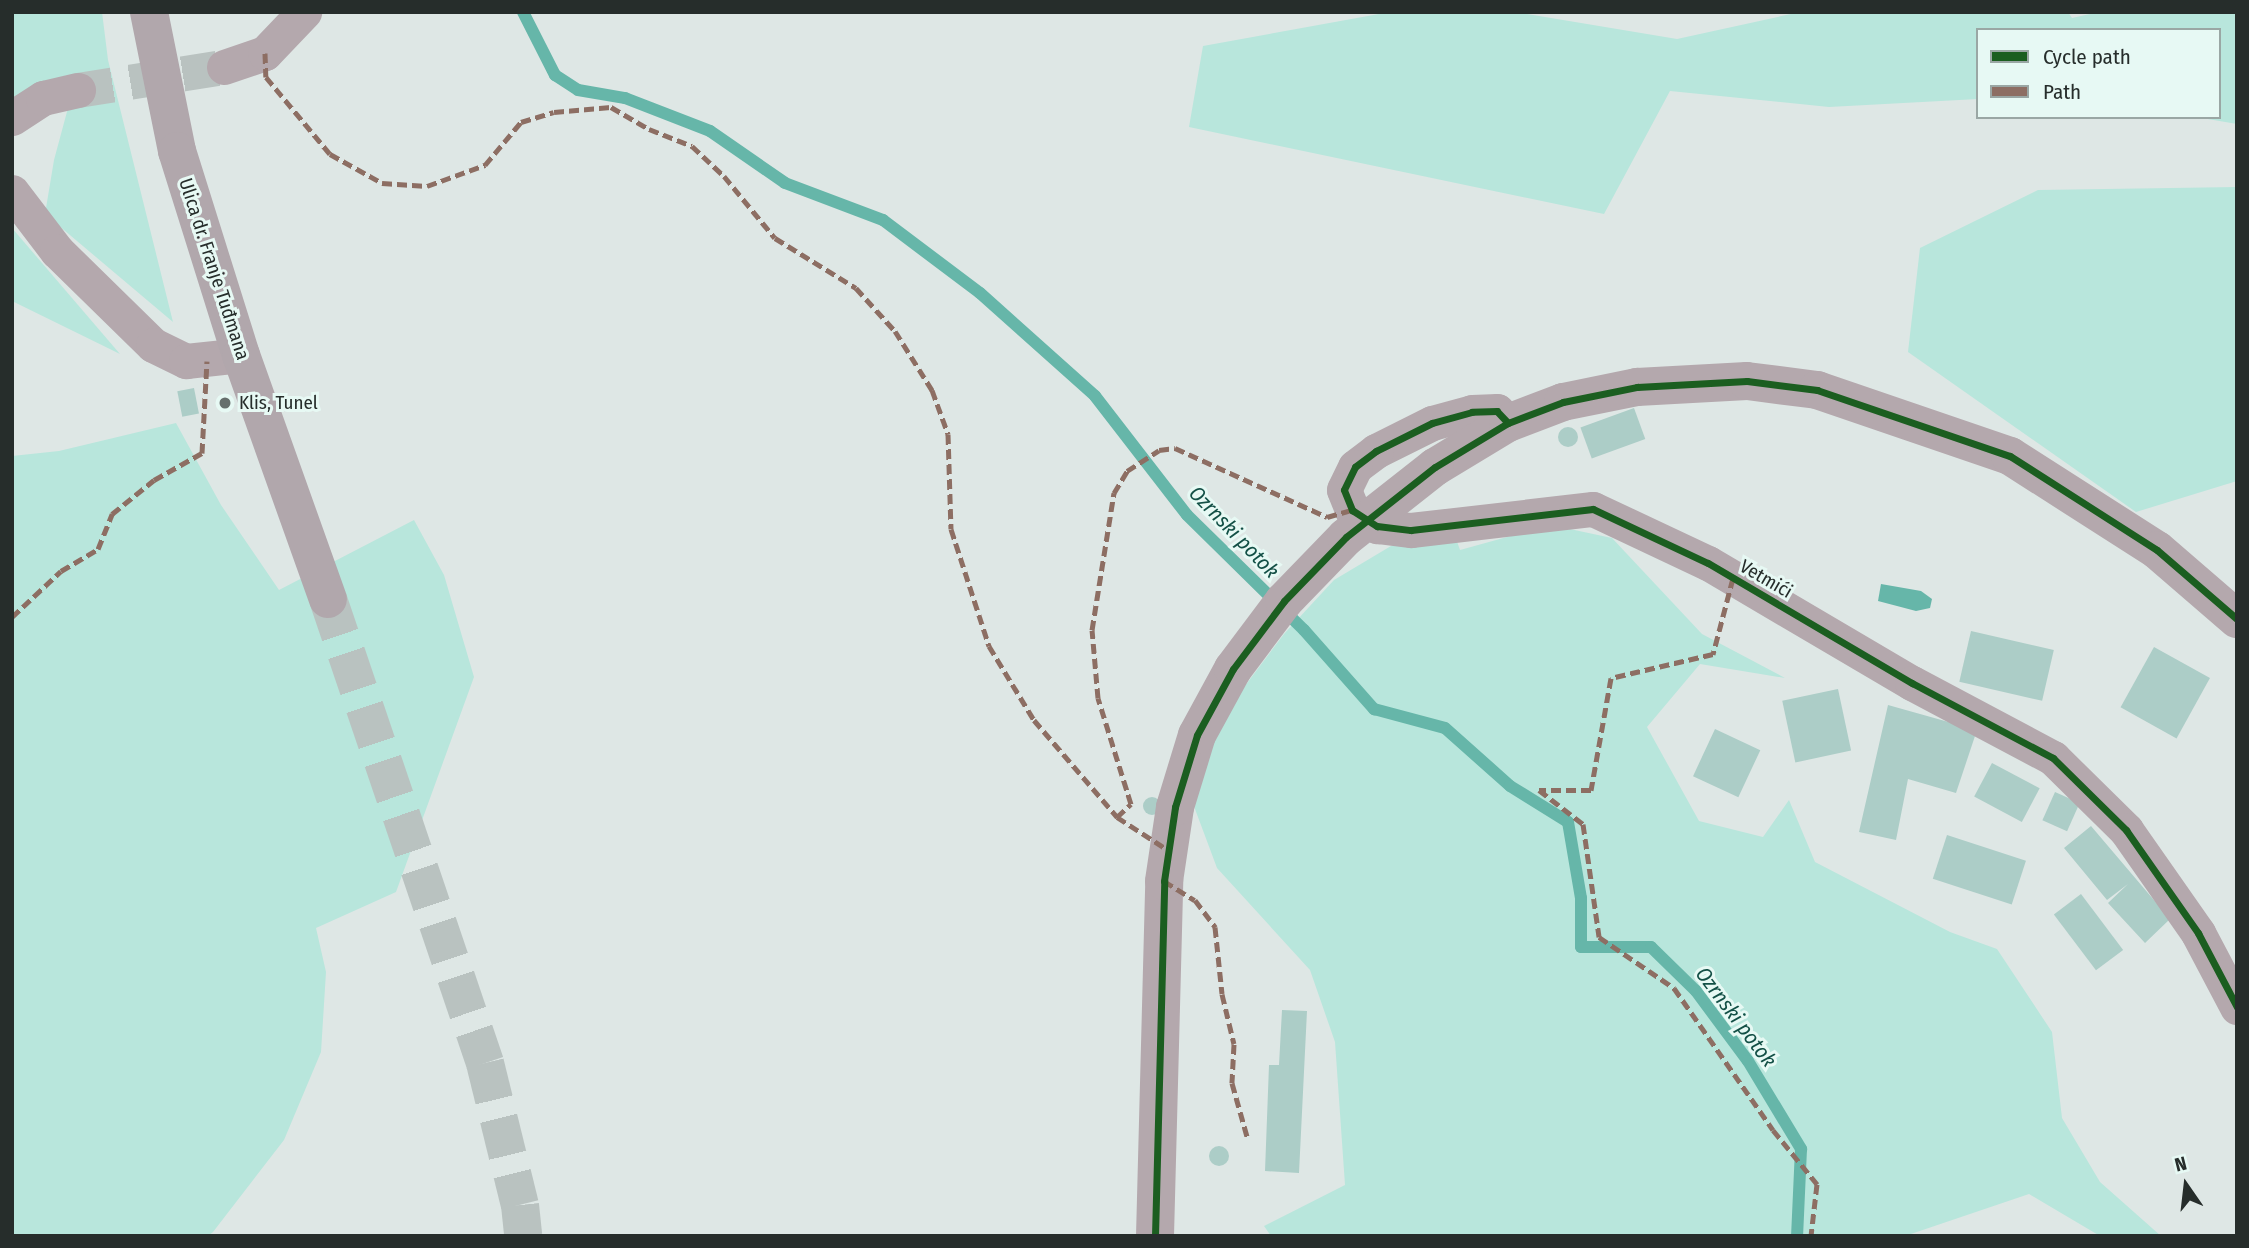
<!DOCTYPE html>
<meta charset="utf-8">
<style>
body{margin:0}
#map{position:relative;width:2249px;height:1248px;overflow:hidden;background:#dee7e5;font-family:"Fira Sans Condensed",sans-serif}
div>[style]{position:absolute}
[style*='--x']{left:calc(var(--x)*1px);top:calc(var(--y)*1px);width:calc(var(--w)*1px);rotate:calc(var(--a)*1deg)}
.green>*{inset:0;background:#b8e6dc}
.water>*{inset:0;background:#66b6a9}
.stream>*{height:12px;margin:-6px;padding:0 6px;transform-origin:6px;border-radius:6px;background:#66b6a9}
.building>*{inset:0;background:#accdc7;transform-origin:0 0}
.round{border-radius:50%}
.minor-tunnel>*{height:35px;margin-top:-17.5px;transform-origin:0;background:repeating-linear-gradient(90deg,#b9c2c0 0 35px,transparent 0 53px)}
.secondary-tunnel>*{height:38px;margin-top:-19px;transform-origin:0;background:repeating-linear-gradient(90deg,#b9c2c0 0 38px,transparent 0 57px)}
.minor>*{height:35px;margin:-17.5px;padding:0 17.5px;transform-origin:17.5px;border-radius:17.5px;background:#b4a8ad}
.tertiary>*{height:38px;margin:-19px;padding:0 19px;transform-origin:19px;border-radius:19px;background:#b4a8ad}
.secondary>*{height:38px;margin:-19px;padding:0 19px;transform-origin:19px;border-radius:19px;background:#b1a7ac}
.tertiary-bridge>*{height:38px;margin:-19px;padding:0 19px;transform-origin:19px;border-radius:19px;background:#b4a8ad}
.quiet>*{height:5px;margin-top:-2.5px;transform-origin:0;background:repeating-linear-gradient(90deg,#8d6e63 0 10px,transparent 0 15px)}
.cycleway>*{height:7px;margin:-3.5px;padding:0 3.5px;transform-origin:3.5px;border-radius:3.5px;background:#1b5e20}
.dots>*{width:19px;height:19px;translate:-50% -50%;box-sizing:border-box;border:4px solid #e7f9f4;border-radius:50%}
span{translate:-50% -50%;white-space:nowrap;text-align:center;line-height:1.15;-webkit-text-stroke:6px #e7f9f4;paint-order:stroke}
.street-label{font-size:19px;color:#262d2b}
.poi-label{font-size:19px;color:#262d2b}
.left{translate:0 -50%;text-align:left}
.water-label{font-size:21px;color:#135046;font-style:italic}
.frame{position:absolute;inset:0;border:14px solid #262d2b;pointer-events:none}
.legend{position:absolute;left:1976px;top:28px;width:245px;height:91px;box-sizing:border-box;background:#e7f9f4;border:2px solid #9aa7a4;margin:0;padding:9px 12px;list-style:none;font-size:21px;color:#262d2b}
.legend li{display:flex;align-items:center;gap:14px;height:35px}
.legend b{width:35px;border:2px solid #9aa7a4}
.north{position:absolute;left:2151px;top:1150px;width:70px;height:70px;-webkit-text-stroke:5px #e7f9f4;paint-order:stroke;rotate:346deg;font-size:19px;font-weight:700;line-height:28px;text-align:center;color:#262d2b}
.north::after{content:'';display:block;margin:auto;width:24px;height:32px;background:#262d2b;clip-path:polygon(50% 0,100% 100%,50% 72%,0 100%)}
</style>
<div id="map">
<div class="green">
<div style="clip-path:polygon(12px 12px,102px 12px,108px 60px,173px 322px,45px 214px,54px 160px,75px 82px,12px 105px)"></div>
<div style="clip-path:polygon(1390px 12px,1515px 12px,1677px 39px,1800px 12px,2068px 12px,2072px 18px,2099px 12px,2237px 12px,2237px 124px,2196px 117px,2219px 117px,2219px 30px,1978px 30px,1978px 99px,1829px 107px,1670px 91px,1604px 214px,1189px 127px,1203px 46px)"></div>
<div style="clip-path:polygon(2237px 187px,2237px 481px,2136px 512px,1908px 352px,1920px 248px,2038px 190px)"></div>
<div style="clip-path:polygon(12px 228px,120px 354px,12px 301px)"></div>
<div style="clip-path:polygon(176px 423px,221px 505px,279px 590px,414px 520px,444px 575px,474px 677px,396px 892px,316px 928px,326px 972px,321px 1052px,284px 1140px,213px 1232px,208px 1236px,12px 1236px,12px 456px,59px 451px)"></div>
<div style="clip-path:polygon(1551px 525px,1612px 538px,1702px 634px,1785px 678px,1700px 664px,1647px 727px,1699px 821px,1763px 837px,1789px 800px,1815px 862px,1950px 932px,1997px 949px,2052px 1032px,2062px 1118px,2100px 1182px,2161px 1236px,2100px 1236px,2029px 1194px,1905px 1236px,1271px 1236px,1264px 1226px,1345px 1185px,1335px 1042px,1310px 970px,1217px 868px,1192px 801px,1207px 751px,1238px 695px,1284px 634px,1334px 580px,1391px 546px,1454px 533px,1460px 550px)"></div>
</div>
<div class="water">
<div style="clip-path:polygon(1881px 584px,1921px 591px,1932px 599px,1930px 608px,1916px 611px,1878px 601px)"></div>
</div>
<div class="stream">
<div style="--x:523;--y:12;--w:71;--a:63.1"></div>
<div style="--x:555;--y:75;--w:27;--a:33"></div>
<div style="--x:578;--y:90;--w:48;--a:9.7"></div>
<div style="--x:625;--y:98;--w:91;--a:21.2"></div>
<div style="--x:710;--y:131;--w:91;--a:34.7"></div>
<div style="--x:785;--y:183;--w:105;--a:20.7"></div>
<div style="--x:883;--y:220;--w:121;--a:37"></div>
<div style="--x:980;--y:293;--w:154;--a:41.8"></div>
<div style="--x:1095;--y:396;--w:150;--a:52.3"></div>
<div style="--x:1187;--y:515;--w:164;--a:44.5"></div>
<div style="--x:1304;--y:630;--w:106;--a:48.5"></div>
<div style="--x:1374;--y:709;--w:73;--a:15"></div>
<div style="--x:1445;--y:728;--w:87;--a:41.7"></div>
<div style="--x:1510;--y:786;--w:68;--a:31.8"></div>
<div style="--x:1568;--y:822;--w:77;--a:80.3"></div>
<div style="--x:1581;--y:898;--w:49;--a:90"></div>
<div style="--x:1581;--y:947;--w:70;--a:0"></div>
<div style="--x:1651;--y:947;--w:63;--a:44.4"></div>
<div style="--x:1696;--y:991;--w:87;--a:53.4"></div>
<div style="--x:1748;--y:1061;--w:103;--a:58.9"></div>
<div style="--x:1801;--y:1149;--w:87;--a:92.6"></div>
</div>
<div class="building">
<div style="left:194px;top:388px;width:26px;height:17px;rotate:79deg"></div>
<div style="left:1634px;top:408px;width:33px;height:57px;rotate:70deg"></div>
<div class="round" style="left:1558px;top:427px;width:20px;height:20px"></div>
<div style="left:1971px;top:631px;width:85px;height:52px;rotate:13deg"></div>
<div style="left:2154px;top:647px;width:64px;height:69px;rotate:29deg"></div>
<div style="left:1838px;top:689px;width:63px;height:57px;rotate:78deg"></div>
<div style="clip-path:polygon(1888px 705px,1977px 730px,1956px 793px,1908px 779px,1896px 840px,1859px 832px)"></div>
<div style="left:1715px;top:729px;width:50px;height:52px;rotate:25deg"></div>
<div style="left:1992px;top:763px;width:54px;height:38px;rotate:28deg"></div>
<div style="left:2055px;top:792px;width:27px;height:31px;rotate:24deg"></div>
<div class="round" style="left:1143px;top:797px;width:18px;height:18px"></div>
<div style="clip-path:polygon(2091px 826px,2170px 919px,2145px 943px,2108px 903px,2128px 884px,2107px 900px,2064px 848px)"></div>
<div style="left:1947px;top:835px;width:83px;height:46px;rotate:18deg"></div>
<div style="left:2081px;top:894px;width:70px;height:34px;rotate:53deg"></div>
<div style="clip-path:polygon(1282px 1010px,1307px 1011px,1299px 1173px,1265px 1171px,1269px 1065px,1279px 1065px)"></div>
<div class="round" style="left:1209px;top:1146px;width:20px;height:20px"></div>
</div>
<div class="minor-tunnel">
<div style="--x:78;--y:90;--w:148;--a:-9"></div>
</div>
<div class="secondary-tunnel">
<div style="--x:328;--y:599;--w:490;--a:71.3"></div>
<div style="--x:485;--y:1063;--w:146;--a:76.2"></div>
<div style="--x:520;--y:1205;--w:31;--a:84"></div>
</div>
<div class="minor">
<div style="--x:224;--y:67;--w:43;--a:-18.9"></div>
<div style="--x:265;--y:53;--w:57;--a:-46.4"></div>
<div style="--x:12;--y:118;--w:37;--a:-33"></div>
<div style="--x:43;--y:98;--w:36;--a:-13"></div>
<div style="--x:12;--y:192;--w:74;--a:52.7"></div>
<div style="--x:57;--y:251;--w:134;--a:44.4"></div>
<div style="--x:153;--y:345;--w:37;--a:26"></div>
<div style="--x:186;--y:361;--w:55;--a:-6.2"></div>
<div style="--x:1508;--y:423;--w:16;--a:-133"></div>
<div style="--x:1497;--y:411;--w:25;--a:178"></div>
<div style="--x:1472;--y:412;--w:41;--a:164.6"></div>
<div style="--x:1432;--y:423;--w:63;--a:153.4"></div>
<div style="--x:1376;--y:451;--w:26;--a:143"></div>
<div style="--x:1355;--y:467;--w:25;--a:116"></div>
<div style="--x:1344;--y:490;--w:22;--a:68"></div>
<div style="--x:1352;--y:510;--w:30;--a:33"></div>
<div style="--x:1377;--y:526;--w:34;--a:7"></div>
<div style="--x:1411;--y:530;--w:183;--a:-6.6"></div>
<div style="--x:1593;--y:509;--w:127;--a:25.2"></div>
<div style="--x:1708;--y:563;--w:237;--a:30.5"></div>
<div style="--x:1912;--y:683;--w:160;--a:28"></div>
<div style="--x:2053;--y:758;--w:103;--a:44.6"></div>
<div style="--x:2126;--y:830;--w:126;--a:55"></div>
<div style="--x:2198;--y:933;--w:84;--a:62.2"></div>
</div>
<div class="tertiary">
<div style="--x:1435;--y:467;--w:85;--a:-31.1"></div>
<div style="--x:1508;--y:423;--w:59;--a:-20.9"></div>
<div style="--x:1563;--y:402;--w:76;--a:-11.5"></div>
<div style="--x:1637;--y:387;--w:110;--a:-3.1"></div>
<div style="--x:1747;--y:381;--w:71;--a:7.3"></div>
<div style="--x:1817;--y:390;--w:204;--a:18.9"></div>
<div style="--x:2010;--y:456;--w:174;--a:32.6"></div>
<div style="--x:2157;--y:550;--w:106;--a:40.8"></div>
<div style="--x:1155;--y:1236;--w:355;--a:-88.5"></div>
<div style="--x:1164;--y:881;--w:75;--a:-81.5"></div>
</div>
<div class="secondary">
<div style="--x:149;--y:12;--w:142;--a:78.6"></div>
<div style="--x:177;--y:151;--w:214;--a:72.6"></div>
<div style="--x:241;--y:355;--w:259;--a:70.4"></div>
</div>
<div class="tertiary-bridge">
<div style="--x:1175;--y:807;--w:75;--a:-73"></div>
<div style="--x:1197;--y:735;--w:75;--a:-61.4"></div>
<div style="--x:1233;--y:669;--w:85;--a:-53.1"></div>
<div style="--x:1284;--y:601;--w:89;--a:-45.9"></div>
<div style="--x:1346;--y:537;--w:113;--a:-38.2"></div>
</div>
<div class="quiet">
<div style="--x:265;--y:53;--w:24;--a:88"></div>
<div style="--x:266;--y:77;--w:100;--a:50.3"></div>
<div style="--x:330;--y:154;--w:60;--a:29.1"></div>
<div style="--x:382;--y:183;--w:45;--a:3.8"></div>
<div style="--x:427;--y:186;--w:62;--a:-19.9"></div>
<div style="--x:485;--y:165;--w:56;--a:-50.1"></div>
<div style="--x:521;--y:122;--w:34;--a:-17"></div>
<div style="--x:554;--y:112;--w:57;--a:-5"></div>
<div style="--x:611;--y:107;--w:44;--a:30.1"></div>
<div style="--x:649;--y:129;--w:46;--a:21.6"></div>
<div style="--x:692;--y:146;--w:44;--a:43.2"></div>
<div style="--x:724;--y:176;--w:80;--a:50.6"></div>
<div style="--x:775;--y:238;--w:95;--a:31.7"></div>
<div style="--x:856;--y:288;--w:58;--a:47.8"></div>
<div style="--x:895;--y:331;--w:70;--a:57.9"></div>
<div style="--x:932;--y:390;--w:47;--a:70"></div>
<div style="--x:948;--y:434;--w:95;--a:88.2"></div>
<div style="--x:951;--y:529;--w:123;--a:72"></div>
<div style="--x:989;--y:646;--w:87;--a:58.7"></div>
<div style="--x:1034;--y:720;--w:128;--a:49.4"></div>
<div style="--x:1117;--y:817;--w:61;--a:32.9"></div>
<div style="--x:1733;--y:578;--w:79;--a:104.7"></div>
<div style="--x:1713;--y:654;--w:105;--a:166.8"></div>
<div style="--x:1611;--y:678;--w:114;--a:100.1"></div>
<div style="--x:1591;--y:790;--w:52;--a:180"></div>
<div style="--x:1539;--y:790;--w:56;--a:37.7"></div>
<div style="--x:1583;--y:824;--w:114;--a:81.9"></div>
<div style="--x:1599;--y:937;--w:91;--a:34.2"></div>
<div style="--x:1674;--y:988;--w:173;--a:55.1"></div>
<div style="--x:1773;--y:1130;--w:70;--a:50.8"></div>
<div style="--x:1817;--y:1184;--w:52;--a:96.6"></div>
<div style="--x:12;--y:617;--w:67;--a:-43.2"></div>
<div style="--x:61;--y:571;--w:43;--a:-30.7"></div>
<div style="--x:98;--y:549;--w:38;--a:-68"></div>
<div style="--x:112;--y:514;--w:54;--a:-39"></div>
<div style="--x:154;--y:480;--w:55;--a:-29.4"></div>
<div style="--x:202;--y:453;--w:92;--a:-86.9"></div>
<div style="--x:1117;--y:817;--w:19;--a:-43"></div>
<div style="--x:1131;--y:804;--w:111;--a:-107.3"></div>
<div style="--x:1098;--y:698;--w:68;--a:-95"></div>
<div style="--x:1092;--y:630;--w:139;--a:-80.9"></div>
<div style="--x:1114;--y:493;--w:26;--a:-59"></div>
<div style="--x:1127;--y:471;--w:38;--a:-33"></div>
<div style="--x:1159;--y:450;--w:16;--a:-7"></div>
<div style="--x:1175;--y:448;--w:167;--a:24.4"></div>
<div style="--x:1327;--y:517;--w:26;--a:-16"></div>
<div style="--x:1164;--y:881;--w:36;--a:32"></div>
<div style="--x:1195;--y:900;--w:34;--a:53"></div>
<div style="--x:1215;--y:927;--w:67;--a:84"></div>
<div style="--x:1222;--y:994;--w:51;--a:76.5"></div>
<div style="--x:1234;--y:1044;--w:39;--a:93"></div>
<div style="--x:1232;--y:1083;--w:59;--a:74.3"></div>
</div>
<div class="cycleway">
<div style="--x:1508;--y:423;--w:16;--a:-133"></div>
<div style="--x:1497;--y:411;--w:25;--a:178"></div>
<div style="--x:1472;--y:412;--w:41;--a:164.6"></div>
<div style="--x:1432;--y:423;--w:63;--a:153.4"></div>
<div style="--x:1376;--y:451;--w:26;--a:143"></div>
<div style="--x:1355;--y:467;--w:25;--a:116"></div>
<div style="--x:1344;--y:490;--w:22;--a:68"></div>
<div style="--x:1352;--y:510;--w:30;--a:33"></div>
<div style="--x:1377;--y:526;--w:34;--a:7"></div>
<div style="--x:1411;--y:530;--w:183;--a:-6.6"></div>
<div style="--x:1593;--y:509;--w:127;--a:25.2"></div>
<div style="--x:1708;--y:563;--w:237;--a:30.5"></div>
<div style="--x:1912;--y:683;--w:160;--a:28"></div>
<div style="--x:2053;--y:758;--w:103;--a:44.6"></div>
<div style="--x:2126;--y:830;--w:126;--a:55"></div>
<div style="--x:2198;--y:933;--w:84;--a:62.2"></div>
<div style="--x:1155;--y:1236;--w:355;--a:-88.5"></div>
<div style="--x:1164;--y:881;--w:75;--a:-81.5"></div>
<div style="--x:1175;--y:807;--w:75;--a:-73"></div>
<div style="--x:1197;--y:735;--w:75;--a:-61.4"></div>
<div style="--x:1233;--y:669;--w:85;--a:-53.1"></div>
<div style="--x:1284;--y:601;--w:89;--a:-45.9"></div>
<div style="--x:1346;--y:537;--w:113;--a:-38.2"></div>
<div style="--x:1435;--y:467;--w:85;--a:-31.1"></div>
<div style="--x:1508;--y:423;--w:59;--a:-20.9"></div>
<div style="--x:1563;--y:402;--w:76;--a:-11.5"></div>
<div style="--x:1637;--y:387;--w:110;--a:-3.1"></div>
<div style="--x:1747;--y:381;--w:71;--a:7.3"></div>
<div style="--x:1817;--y:390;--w:204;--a:18.9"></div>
<div style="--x:2010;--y:456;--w:174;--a:32.6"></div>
<div style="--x:2157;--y:550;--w:106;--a:40.8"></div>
</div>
<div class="dots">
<div style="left:225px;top:403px;background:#666e6c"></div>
</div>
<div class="street-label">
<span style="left:214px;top:269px;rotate:72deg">Ulica dr. Franje Tuđmana</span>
<span style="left:1766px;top:579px;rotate:30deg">Vetmići</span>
</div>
<div class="poi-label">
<span class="left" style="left:239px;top:403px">Klis, Tunel</span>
</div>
<div class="water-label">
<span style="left:1234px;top:532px;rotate:46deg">Ozrnski potok</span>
<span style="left:1736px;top:1017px;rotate:53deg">Ozrnski potok</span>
</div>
<div class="frame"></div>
<ul class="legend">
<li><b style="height:9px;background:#1b5e20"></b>Cycle path</li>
<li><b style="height:9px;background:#8d6e63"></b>Path</li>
</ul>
<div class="north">N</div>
</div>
